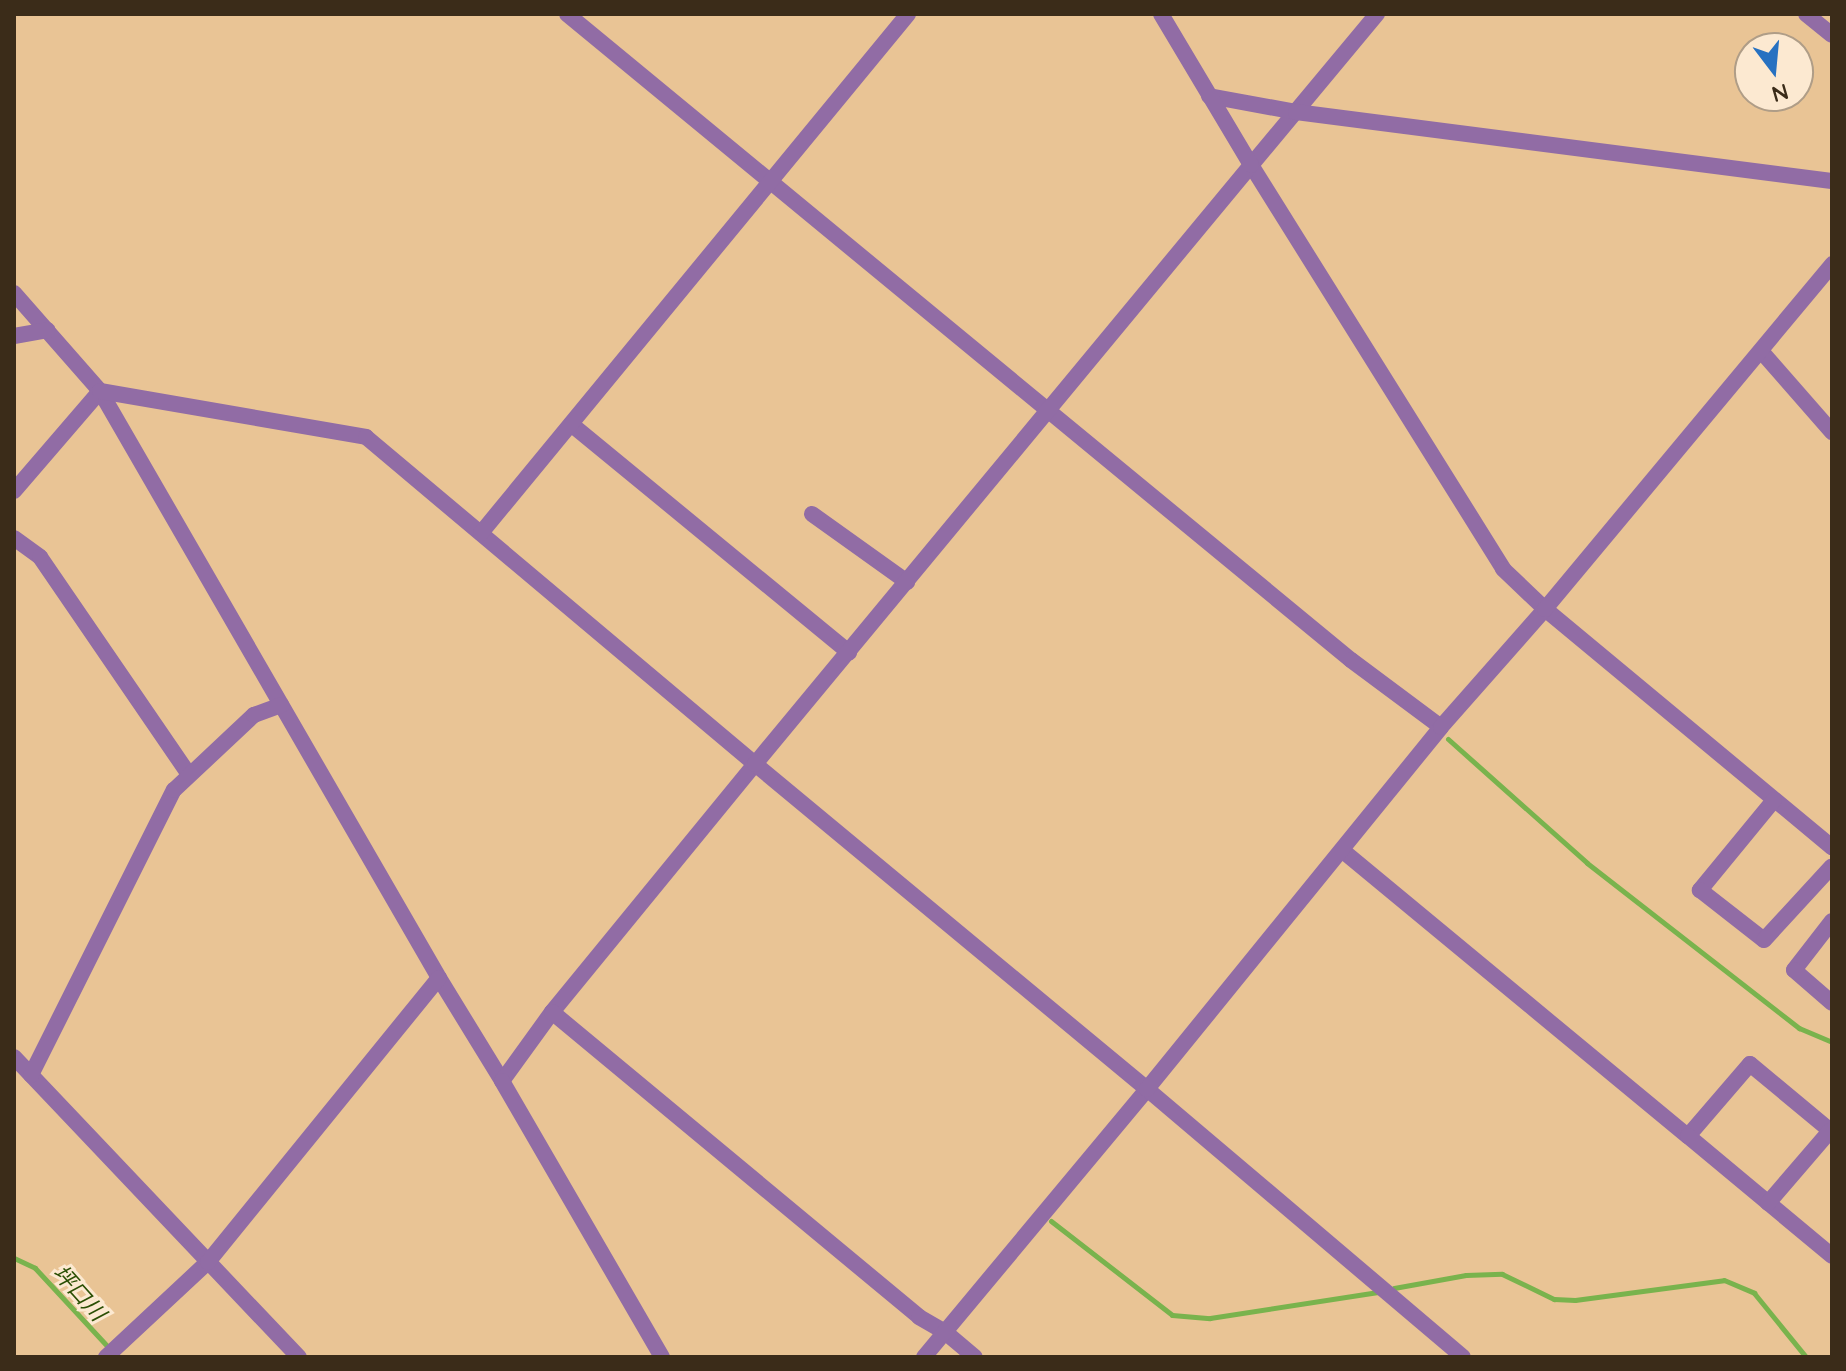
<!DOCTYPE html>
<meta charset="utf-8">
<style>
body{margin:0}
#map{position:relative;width:1846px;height:1371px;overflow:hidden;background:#e9c495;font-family:Quicksand,"Noto Sans JP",sans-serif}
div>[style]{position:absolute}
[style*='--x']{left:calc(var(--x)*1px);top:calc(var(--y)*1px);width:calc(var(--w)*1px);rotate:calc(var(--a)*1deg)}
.stream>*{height:5px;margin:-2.5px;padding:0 2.5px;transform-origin:2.5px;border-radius:2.5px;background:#79b34d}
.minor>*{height:16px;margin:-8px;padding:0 8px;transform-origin:8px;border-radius:8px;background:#916ca5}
span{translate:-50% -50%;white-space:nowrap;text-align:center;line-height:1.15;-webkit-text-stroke:6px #fce9d1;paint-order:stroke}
.water-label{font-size:22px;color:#2b4f04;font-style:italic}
.frame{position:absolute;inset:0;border:16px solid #3b2c19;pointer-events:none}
.north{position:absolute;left:1734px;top:32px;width:80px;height:80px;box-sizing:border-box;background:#fce9d1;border:2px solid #af9d87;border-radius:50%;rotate:164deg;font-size:22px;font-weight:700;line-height:32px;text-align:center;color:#3b2c19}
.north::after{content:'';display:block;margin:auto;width:28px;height:36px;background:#2771c1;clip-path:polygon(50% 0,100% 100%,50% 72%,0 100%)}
</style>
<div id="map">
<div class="stream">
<div style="--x:1448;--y:739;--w:186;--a:41.7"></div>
<div style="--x:1587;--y:863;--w:269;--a:37.9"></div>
<div style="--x:1799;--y:1028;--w:36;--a:23"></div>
<div style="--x:1051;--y:1221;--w:153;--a:37.8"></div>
<div style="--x:1172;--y:1315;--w:38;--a:5"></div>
<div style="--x:1210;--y:1318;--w:170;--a:-8.8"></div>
<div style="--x:14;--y:1258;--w:23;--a:25"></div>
<div style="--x:35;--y:1268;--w:112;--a:47.2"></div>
<div style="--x:1394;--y:1288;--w:73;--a:-10.2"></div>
<div style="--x:1466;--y:1275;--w:36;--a:-2"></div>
<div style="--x:1502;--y:1274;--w:58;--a:25.7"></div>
<div style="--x:1554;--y:1299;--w:21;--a:3"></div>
<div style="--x:1575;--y:1300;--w:150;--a:-7.6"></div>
<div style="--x:1724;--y:1280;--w:33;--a:23"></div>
<div style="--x:1754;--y:1293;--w:82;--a:50.9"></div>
</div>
<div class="minor">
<div style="--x:567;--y:14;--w:1016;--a:39.49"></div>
<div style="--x:1351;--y:660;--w:112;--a:36.7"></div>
<div style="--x:1377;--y:14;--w:197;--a:129.8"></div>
<div style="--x:1251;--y:165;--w:476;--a:58"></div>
<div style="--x:1503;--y:569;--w:58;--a:43.6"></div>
<div style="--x:1545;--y:609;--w:373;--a:39.7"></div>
<div style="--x:1806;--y:14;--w:33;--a:39"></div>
<div style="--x:1209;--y:96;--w:88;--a:10.4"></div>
<div style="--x:1296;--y:112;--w:540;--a:7.34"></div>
<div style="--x:14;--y:293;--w:130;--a:48.7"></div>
<div style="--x:100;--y:391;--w:678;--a:59.99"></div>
<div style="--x:439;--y:978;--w:121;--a:58.5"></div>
<div style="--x:14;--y:336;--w:34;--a:-10"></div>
<div style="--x:1761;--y:351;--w:108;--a:48.8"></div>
<div style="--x:571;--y:424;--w:360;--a:39.4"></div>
<div style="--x:14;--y:491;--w:132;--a:-49.3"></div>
<div style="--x:100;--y:391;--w:270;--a:9.8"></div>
<div style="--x:366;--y:437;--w:508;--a:40.05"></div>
<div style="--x:755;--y:764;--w:320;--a:129.3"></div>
<div style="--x:552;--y:1012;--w:85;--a:125.9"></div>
<div style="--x:502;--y:1081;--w:319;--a:59.9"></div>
<div style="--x:812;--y:514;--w:117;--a:35.6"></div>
<div style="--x:481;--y:533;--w:672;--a:-50.55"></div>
<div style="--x:14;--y:538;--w:32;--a:36"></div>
<div style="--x:40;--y:557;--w:264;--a:55.6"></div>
<div style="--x:1774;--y:800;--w:117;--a:129.4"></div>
<div style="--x:1700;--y:890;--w:81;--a:38"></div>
<div style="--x:1764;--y:940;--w:100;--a:-47.4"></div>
<div style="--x:1343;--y:851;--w:447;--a:39.6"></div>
<div style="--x:1688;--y:1136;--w:95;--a:-49.3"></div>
<div style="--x:1750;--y:1064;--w:107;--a:39.7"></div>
<div style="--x:1832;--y:921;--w:62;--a:127.8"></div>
<div style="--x:1794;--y:970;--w:50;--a:41"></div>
<div style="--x:552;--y:1012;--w:477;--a:39.7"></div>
<div style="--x:919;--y:1317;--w:30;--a:30"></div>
<div style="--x:945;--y:1332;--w:39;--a:40"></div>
<div style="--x:14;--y:1057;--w:414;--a:46.5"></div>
<div style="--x:31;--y:1075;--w:319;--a:-63.4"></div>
<div style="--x:174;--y:790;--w:110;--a:-43.2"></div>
<div style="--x:254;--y:715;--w:29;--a:-20"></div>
<div style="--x:1688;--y:1136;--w:187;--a:39.8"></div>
<div style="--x:1768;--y:1203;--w:95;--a:-49.3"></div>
<div style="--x:106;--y:1357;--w:139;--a:-43"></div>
<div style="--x:208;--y:1262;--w:366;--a:-50.9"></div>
<div style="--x:924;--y:1357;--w:349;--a:-50.2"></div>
<div style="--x:1147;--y:1089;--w:509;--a:-140.34"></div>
<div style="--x:755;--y:764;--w:778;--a:-50.37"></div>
<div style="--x:1251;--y:165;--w:176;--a:-120.8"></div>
<div style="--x:1463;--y:1357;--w:414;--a:-139.7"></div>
<div style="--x:1147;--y:1089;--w:466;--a:-50.9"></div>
<div style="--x:1441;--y:727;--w:157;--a:-48.6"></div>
<div style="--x:1545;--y:609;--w:449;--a:-50.2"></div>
</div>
<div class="water-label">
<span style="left:79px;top:1293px;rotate:48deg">坪口川</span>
</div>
<div class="frame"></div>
<div class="north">N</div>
</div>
